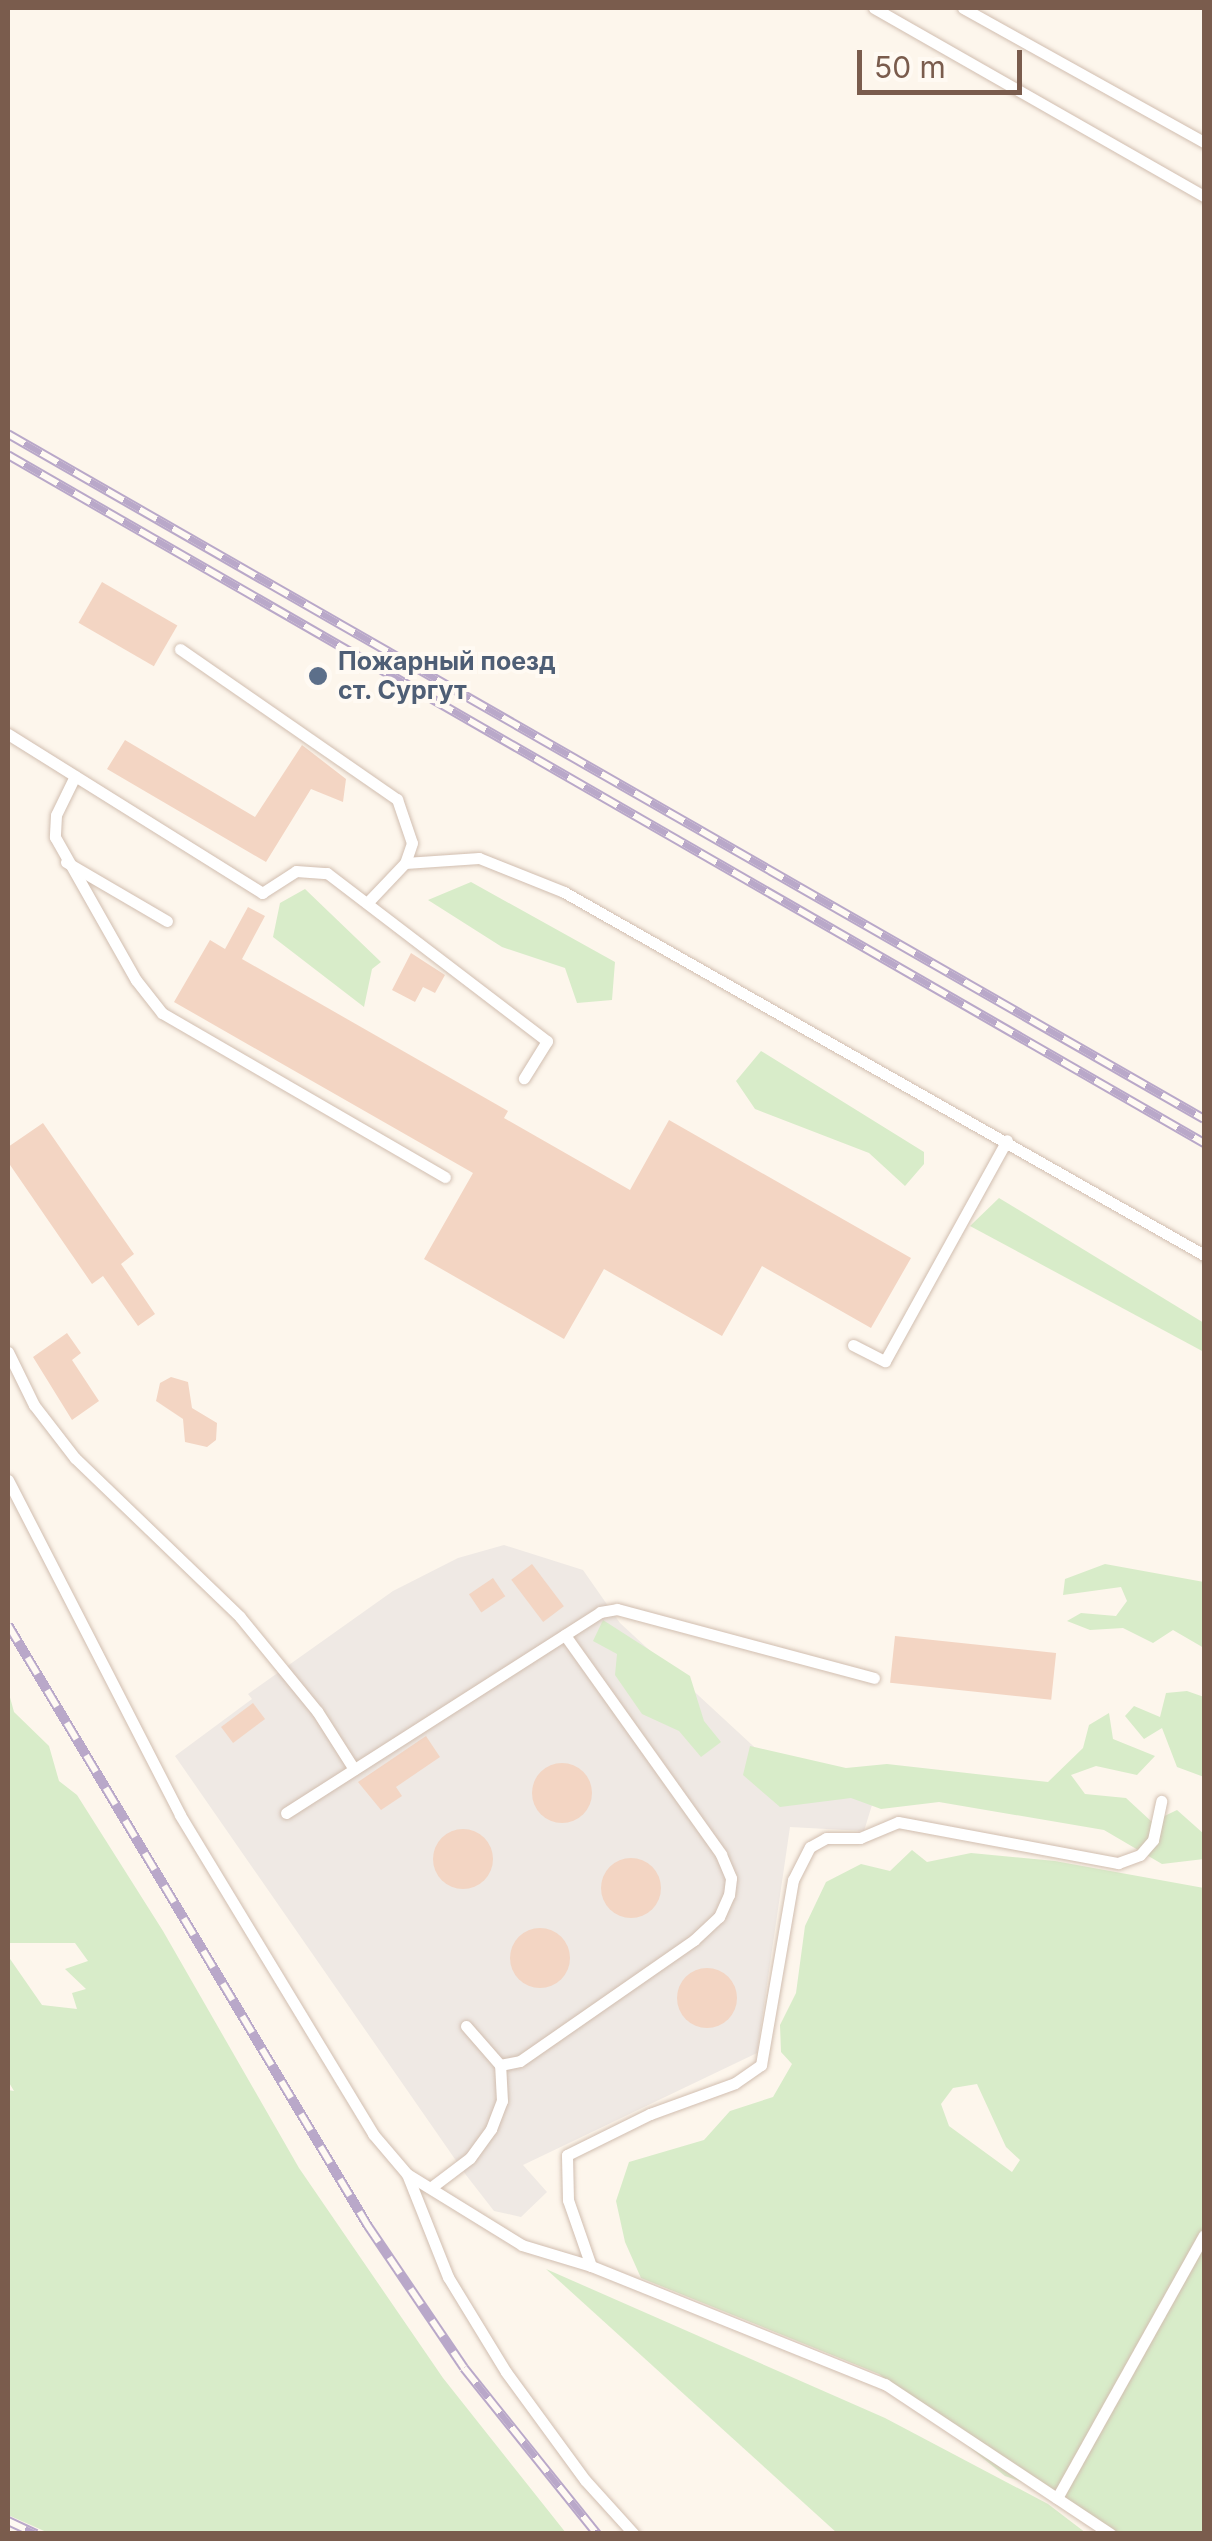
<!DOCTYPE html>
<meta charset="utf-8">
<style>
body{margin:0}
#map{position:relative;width:1212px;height:2541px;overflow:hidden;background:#fdf6ec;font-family:Inter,sans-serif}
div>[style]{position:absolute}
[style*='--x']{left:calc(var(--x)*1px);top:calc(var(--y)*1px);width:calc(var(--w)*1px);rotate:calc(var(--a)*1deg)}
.industrial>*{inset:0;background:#efe9e4}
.green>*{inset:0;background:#d8ecc9}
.building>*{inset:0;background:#f3d5c3;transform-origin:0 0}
.round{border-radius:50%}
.roads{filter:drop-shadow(0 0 2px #d1beb0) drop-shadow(0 0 2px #d1beb0)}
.lane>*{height:11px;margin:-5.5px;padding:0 5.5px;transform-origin:5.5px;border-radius:5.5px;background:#fff}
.rail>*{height:10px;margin-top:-5px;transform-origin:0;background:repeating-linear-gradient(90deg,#fffaf3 0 19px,#b9a8c9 0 38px);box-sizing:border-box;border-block:2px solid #b9a8c9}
.dots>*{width:28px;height:28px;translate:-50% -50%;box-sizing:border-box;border:5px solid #fffaf3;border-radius:50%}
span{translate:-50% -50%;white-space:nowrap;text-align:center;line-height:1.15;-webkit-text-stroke:8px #fffaf3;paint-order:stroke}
.service-label{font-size:25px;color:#4e5e75;font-weight:700}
.left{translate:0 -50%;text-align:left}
.frame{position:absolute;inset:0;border:10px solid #7a5c4d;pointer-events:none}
.scale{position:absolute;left:857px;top:50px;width:165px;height:45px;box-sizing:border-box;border:5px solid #7a5c4d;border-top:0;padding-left:12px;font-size:30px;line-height:35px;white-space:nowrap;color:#7a5c4d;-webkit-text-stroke:8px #fffaf3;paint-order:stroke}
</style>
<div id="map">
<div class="industrial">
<div style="clip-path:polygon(504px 1545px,583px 1570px,620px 1623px,765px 1757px,880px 1779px,864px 1831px,790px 1827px,757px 2053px,523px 2165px,547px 2192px,521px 2217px,494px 2211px,466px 2175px,175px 1756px,252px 1699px,248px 1694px,393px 1591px,458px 1558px)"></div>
</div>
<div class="green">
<div style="clip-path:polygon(471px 882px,615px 962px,612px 1000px,577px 1003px,565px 968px,502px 947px,428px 900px)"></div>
<div style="clip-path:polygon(305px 889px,381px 962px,372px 969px,364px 1007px,273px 937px,280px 903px)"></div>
<div style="clip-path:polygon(761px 1051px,924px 1152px,924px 1164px,905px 1186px,869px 1153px,755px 1109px,736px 1081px)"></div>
<div style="clip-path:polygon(999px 1198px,1204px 1323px,1204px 1352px,970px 1226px)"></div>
<div style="clip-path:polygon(1105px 1564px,1204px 1582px,1204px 1648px,1173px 1630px,1153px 1643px,1123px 1628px,1090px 1630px,1067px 1621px,1081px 1613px,1116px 1616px,1127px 1601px,1121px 1587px,1063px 1595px,1065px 1579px)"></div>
<div style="clip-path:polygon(603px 1620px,690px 1676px,704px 1721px,721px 1742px,701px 1757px,679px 1731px,642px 1714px,615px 1675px,617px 1654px,593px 1641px)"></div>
<div style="clip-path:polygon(8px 1690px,14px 1712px,49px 1746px,59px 1781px,77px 1795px,163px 1931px,299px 2168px,443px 2378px,566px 2533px,51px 2534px,8px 2515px,8px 2090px,14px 2091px,8px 2081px,8px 1956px,42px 2005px,77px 2009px,72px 1993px,86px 1989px,65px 1969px,88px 1961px,75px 1943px,8px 1943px)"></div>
<div style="clip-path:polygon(1187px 1691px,1204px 1697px,1204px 1777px,1177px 1767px,1162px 1728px,1144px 1739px,1125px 1716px,1134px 1706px,1160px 1717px,1166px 1693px)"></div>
<div style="clip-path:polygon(1109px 1713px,1113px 1739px,1155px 1756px,1137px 1775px,1096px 1766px,1071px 1775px,1085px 1794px,1126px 1798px,1152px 1822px,1177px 1810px,1204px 1834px,1204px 1859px,1162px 1864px,1104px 1830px,939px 1802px,881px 1809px,851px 1798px,780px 1807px,743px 1775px,750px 1746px,846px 1768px,887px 1764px,1048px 1782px,1083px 1748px,1089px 1725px)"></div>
<div style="clip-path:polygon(evenodd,912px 1850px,927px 1862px,971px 1853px,1055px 1861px,1204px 1888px,1204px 2533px,1100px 2533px,1064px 2496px,1005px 2476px,879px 2374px,641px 2278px,625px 2242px,616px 2201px,629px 2162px,704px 2140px,730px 2111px,773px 2097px,792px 2064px,781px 2052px,780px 2025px,796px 1993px,805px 1926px,826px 1882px,861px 1864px,890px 1871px,912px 1850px,977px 2084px,1006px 2147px,1020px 2160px,1012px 2172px,949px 2126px,941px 2104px,953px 2088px,977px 2084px)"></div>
<div style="clip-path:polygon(546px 2269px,885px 2418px,1048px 2504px,1086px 2533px,837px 2533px)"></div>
</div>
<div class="building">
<div style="left:102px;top:582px;width:87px;height:47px;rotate:30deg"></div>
<div style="clip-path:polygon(125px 740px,255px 817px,302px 745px,346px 779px,343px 802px,311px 789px,266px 862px,107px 769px)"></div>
<div style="clip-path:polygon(248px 907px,265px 916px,242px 959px,508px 1111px,504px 1118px,630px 1190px,669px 1120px,911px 1258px,871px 1328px,762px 1266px,722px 1336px,604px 1269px,564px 1339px,424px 1259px,473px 1173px,174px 1002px,210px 940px,225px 949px)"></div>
<div style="clip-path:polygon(411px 953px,445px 975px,435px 993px,423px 987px,415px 1002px,392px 990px)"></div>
<div style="clip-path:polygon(43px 1123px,134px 1254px,121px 1264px,155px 1314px,138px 1326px,103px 1276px,92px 1284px,8px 1162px,8px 1147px)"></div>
<div style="clip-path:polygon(67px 1333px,81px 1353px,72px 1360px,99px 1401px,72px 1420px,33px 1357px)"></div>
<div style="clip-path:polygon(171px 1377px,188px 1382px,192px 1408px,217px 1423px,216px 1440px,207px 1447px,185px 1442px,183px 1419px,156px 1401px,160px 1383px)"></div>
<div style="left:532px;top:1564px;width:53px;height:26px;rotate:53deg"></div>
<div style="left:493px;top:1578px;width:22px;height:29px;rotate:56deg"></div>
<div style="left:895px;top:1636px;width:162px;height:47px;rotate:6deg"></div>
<div style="left:253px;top:1703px;width:20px;height:40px;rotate:53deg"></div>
<div style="clip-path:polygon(426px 1736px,440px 1757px,396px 1787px,402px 1796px,381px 1810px,358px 1782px)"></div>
<div class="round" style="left:532px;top:1763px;width:60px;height:60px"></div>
<div class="round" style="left:433px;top:1829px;width:60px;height:60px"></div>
<div class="round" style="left:601px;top:1858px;width:60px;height:60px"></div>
<div class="round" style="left:510px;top:1928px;width:60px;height:60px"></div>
<div class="round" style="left:677px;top:1968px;width:60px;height:60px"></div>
</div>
<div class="roads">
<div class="lane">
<div style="--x:874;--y:8;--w:380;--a:29.7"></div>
<div style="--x:963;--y:8;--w:276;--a:29.1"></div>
<div style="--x:180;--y:649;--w:264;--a:34.7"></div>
<div style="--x:397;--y:799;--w:46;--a:71.2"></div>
<div style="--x:412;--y:843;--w:21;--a:109"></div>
<div style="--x:405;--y:863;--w:55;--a:133.5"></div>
<div style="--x:8;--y:734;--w:300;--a:32"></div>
<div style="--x:262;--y:893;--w:40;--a:-32.9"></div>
<div style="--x:296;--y:871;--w:31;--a:4"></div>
<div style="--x:327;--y:873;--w:277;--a:37.4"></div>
<div style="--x:547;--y:1041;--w:44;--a:121.9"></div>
<div style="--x:75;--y:776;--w:43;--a:116"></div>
<div style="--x:56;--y:815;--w:22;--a:93"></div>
<div style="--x:55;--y:837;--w:164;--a:60.5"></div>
<div style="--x:136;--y:980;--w:42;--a:51.8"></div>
<div style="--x:162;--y:1013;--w:327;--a:30.1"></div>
<div style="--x:66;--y:862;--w:117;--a:30.3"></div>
<div style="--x:405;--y:863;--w:74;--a:-3.9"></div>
<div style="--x:479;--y:858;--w:92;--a:21.8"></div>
<div style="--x:564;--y:892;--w:736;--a:29.56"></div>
<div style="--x:853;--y:1345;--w:36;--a:27"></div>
<div style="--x:885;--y:1361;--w:252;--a:-61.1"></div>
<div style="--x:8;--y:1352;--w:59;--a:63.9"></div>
<div style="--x:34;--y:1405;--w:67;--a:52.3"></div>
<div style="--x:75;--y:1458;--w:229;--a:43.9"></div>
<div style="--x:240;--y:1617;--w:122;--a:50.7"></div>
<div style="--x:317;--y:1711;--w:69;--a:57.5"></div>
<div style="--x:8;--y:1480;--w:377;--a:62.8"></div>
<div style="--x:180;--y:1815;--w:373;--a:58.8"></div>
<div style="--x:373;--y:2134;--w:52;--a:49.6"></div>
<div style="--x:407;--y:2174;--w:111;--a:68.3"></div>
<div style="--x:448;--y:2277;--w:111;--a:58.6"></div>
<div style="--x:506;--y:2372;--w:134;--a:53.8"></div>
<div style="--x:585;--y:2480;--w:73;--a:47.8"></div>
<div style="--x:286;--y:1813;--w:373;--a:-32.6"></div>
<div style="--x:600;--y:1612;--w:17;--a:-10"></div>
<div style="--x:617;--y:1609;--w:266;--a:15"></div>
<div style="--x:466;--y:2026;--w:52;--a:48.9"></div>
<div style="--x:500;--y:2065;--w:20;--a:-11"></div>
<div style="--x:520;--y:2061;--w:212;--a:-34.8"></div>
<div style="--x:694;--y:1940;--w:34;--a:-43"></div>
<div style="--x:719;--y:1917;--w:24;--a:-66"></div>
<div style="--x:729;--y:1895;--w:17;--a:-83"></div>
<div style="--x:731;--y:1878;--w:26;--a:-113"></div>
<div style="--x:721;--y:1854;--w:269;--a:-125.5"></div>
<div style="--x:407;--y:2174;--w:135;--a:31.7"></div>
<div style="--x:522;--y:2245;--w:72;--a:16.9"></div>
<div style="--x:591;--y:2266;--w:317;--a:21.9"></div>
<div style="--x:885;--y:2384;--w:271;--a:33.6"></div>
<div style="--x:433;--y:2186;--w:46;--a:-37.1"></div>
<div style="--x:470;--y:2158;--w:36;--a:-54"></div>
<div style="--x:491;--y:2129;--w:30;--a:-69"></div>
<div style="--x:502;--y:2101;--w:36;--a:-93"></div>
<div style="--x:591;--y:2266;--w:70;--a:-109.2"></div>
<div style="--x:568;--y:2200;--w:45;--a:-91.3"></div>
<div style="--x:567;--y:2155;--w:93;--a:-26.3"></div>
<div style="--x:650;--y:2114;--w:90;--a:-20"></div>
<div style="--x:735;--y:2083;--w:32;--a:-35"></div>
<div style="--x:761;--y:2065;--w:188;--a:-80.2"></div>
<div style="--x:793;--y:1880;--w:37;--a:-63"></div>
<div style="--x:810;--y:1847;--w:18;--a:-29"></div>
<div style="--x:826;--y:1838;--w:34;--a:0"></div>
<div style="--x:860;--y:1838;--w:41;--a:-22.8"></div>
<div style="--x:898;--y:1822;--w:224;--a:10.6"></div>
<div style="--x:1118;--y:1863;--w:23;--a:-20"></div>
<div style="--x:1140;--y:1855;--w:20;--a:-49"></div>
<div style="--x:1153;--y:1840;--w:40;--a:-78"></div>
<div style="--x:1057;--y:2498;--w:301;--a:-60.8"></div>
</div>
</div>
<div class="rail">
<div style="--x:8;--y:434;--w:1378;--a:29.8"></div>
<div style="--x:8;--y:455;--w:1380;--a:29.91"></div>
<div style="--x:8;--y:1625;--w:701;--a:59.08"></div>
<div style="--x:368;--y:2226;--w:171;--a:55.9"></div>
<div style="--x:464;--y:2368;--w:213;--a:51.3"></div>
<div style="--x:8;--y:2521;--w:31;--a:25"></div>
</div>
<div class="dots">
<div style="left:318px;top:676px;background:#5c6f8a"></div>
</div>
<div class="service-label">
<span class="left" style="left:338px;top:676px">Пожарный поезд<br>ст. Сургут</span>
</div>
<div class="frame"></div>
<div class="scale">50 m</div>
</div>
